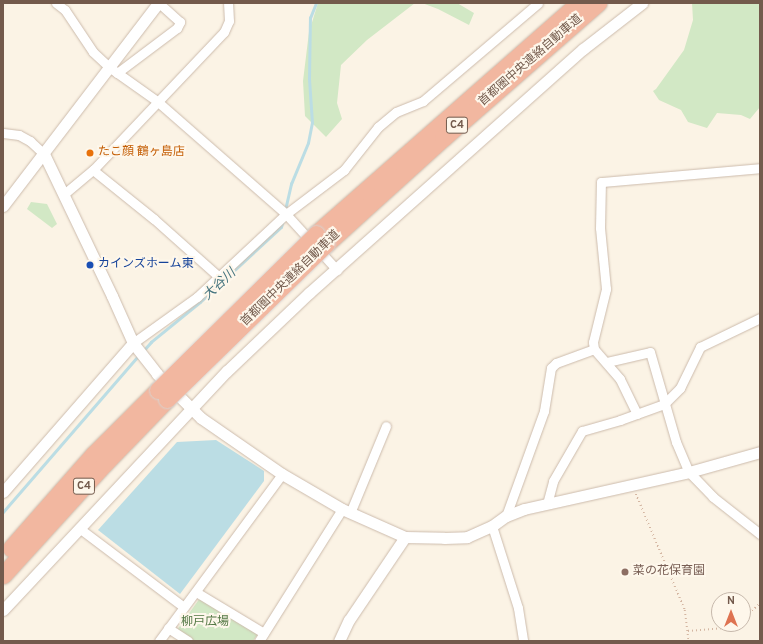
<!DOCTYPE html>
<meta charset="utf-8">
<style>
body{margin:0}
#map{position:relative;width:763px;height:644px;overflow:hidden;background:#fbf3e5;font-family:Overpass,"Noto Sans JP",sans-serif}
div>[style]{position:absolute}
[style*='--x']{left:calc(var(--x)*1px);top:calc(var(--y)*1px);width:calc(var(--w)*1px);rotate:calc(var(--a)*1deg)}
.green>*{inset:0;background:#d2e8c5}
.water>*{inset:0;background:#bbdde4}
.stream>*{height:2.5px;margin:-1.25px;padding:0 1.25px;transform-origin:1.25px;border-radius:1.25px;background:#bbdde4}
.path>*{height:1.5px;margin-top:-0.75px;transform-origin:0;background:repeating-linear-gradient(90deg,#d4b6a2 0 1px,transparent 0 4px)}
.roads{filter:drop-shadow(0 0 1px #ccbbac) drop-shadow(0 0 1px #ccbbac)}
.minor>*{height:9px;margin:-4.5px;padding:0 4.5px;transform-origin:4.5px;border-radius:4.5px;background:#fff}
.tertiary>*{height:11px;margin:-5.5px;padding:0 5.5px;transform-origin:5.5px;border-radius:5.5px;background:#fff}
.motorway>*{height:17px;margin:-8.5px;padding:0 8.5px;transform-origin:8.5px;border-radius:8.5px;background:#f2b7a0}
.bridges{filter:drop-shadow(0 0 1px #d8d1cd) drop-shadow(0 0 1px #d8d1cd)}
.motorway-bridge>*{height:17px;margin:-8.5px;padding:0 8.5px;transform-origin:8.5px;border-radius:8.5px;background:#f2b7a0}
.dots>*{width:11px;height:11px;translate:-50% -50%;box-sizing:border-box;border:2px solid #fef7eb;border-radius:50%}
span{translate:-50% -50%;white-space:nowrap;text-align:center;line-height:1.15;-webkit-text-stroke:4px #fef7eb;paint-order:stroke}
.shield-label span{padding:1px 3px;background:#fef7eb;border:1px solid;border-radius:3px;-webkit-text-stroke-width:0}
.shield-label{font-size:11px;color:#735a4c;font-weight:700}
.street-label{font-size:12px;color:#735a4c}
.food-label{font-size:12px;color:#c56008}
.left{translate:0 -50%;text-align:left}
.transit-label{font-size:12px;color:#164399}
.education-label{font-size:12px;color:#785e54}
.park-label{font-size:12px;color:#537844}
.water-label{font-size:13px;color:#43737e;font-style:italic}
.frame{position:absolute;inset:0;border:4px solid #735a4c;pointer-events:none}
.north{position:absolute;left:711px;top:592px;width:40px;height:40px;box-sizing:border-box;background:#fef7eb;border:1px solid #c6b8ab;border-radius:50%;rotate:0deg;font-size:11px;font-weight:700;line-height:16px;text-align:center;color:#735a4c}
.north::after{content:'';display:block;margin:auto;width:14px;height:18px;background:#de7351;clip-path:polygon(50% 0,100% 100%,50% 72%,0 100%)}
</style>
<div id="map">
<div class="green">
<div style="clip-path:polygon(318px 3px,415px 3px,367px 40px,341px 65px,337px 103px,342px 119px,326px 137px,305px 116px,303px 81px,309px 32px)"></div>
<div style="clip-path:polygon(422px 3px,457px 3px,474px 13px,469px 25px,438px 9px)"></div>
<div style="clip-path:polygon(692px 3px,760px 3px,760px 107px,750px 119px,741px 115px,717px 113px,707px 128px,688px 122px,681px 110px,659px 100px,653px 91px,656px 89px,684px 50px,693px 20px)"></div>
<div style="clip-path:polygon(31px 202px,47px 204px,57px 224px,52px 228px,27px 209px)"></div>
<div style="clip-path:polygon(200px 598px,258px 634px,253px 641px,194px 641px,177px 630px)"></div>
</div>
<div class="water">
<div style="clip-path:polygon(216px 440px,264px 471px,264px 481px,180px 594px,98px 530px,177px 442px)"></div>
</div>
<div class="stream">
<div style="--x:285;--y:210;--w:27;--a:-77"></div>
<div style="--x:291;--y:184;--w:44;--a:-67.5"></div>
<div style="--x:308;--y:143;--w:20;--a:-79"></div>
<div style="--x:312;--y:123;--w:44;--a:-93.9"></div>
<div style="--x:309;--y:79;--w:61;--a:-89.1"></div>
<div style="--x:310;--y:18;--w:16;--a:-68"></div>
<div style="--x:143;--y:351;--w:12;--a:-48"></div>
<div style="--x:151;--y:342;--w:63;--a:-39.2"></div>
<div style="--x:200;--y:302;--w:110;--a:-42.8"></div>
<div style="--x:281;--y:227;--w:6;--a:-72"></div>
<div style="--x:3;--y:512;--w:208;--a:-49.1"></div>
</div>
<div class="path">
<div style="--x:636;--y:494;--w:126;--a:67.1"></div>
<div style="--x:685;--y:610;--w:31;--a:83"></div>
<div style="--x:743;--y:619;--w:23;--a:-43"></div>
<div style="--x:688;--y:631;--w:49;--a:-4.7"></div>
<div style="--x:737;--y:627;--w:4;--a:-56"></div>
</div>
<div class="roads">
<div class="minor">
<div style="--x:56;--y:3;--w:11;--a:38"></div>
<div style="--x:65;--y:10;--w:50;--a:56.3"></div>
<div style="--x:93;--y:52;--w:22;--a:43"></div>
<div style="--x:109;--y:67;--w:59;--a:35.3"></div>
<div style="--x:157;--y:101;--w:171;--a:41.2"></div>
<div style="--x:286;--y:214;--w:76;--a:47.7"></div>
<div style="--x:117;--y:73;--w:75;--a:-36.9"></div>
<div style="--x:177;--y:28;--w:7;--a:-63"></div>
<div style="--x:180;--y:22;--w:28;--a:-138"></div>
<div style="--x:3;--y:133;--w:16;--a:7"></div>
<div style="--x:19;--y:135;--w:13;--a:29"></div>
<div style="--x:30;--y:141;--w:19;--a:43"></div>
<div style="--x:93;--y:170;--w:78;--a:38.8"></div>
<div style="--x:154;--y:219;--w:87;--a:41.7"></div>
<div style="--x:64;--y:194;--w:38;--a:-40"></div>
<div style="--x:93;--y:170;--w:190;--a:-46.5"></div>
<div style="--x:224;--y:32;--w:12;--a:-66"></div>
<div style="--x:229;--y:21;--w:18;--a:-93"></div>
<div style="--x:133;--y:343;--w:79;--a:-35.7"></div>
<div style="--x:197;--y:297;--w:122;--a:-43"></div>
<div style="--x:286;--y:214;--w:73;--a:-37.2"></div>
<div style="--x:344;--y:170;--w:55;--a:-51.7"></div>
<div style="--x:378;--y:127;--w:23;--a:-40"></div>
<div style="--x:396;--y:112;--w:29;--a:-22"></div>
<div style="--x:423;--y:101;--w:151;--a:-40.4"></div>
<div style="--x:607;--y:362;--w:44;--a:-13.1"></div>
<div style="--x:650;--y:352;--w:94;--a:73.9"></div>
<div style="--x:676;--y:442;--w:33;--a:67"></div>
<div style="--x:689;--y:472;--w:35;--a:46"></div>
<div style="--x:713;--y:497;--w:60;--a:38.2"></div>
<div style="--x:637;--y:414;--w:39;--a:-116"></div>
<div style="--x:620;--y:379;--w:40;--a:-131"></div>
<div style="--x:594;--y:349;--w:7;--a:-98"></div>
<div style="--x:593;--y:342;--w:55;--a:-76.2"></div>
<div style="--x:606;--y:289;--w:61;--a:-95.6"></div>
<div style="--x:600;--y:228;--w:46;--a:-88.8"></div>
<div style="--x:601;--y:182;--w:160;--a:-5"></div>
<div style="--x:547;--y:504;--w:24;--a:-75"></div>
<div style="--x:553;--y:481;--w:58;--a:-59.9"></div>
<div style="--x:582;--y:431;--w:40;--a:-16"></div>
<div style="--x:620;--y:420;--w:47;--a:-20"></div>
<div style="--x:664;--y:404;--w:23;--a:-45"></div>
<div style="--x:680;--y:388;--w:46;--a:-64"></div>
<div style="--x:700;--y:347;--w:67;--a:-25.8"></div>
<div style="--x:350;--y:513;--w:94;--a:-67.5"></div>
<div style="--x:506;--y:516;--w:112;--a:-70.1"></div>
<div style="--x:544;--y:411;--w:44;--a:-80.8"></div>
<div style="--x:551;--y:368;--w:7;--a:-45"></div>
<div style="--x:556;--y:363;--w:40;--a:-20.2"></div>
<div style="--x:492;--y:526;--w:86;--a:72.4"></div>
<div style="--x:518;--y:608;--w:33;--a:81"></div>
<div style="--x:79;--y:528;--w:131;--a:37"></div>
<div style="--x:196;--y:592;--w:79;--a:31.1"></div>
<div style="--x:168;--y:628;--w:24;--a:33"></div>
<div style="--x:159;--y:641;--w:207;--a:-53.6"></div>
<div style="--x:259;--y:641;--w:156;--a:-57.8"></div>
</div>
<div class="tertiary">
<div style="--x:44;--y:154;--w:157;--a:64.4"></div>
<div style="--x:112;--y:296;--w:51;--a:65.9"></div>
<div style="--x:133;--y:343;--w:39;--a:52"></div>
<div style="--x:157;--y:374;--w:62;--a:45"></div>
<div style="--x:201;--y:418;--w:98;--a:34.7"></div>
<div style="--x:282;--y:474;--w:69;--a:30.3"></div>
<div style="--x:342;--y:509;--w:69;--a:24"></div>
<div style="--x:405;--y:537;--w:39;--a:1"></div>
<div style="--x:444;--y:538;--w:23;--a:-2"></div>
<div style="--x:467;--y:537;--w:27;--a:-24"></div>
<div style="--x:492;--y:526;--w:17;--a:-36"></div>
<div style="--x:506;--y:516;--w:19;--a:-21"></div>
<div style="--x:524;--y:509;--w:169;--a:-12.6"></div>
<div style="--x:689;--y:472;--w:74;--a:-15.7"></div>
<div style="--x:3;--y:206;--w:255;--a:-52.6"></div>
<div style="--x:3;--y:492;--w:198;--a:-48.9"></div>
<div style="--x:3;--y:610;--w:328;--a:-46.9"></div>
<div style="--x:227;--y:371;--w:113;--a:-43.6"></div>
<div style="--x:309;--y:293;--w:367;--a:-41.7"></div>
<div style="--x:583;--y:49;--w:75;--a:-37.9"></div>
<div style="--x:339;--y:641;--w:23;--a:-65"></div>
<div style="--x:349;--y:620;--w:100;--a:-56"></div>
</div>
<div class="motorway">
<div style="--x:316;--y:234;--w:350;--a:-41.3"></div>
<div style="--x:326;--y:244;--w:158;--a:-42.2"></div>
<div style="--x:443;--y:138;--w:206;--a:-41.1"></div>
<div style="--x:11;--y:548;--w:125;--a:-48.6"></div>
<div style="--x:94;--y:454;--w:91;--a:-45"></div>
<div style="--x:3;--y:575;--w:150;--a:-47.7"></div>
<div style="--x:104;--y:464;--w:91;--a:-45.9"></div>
</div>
</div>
<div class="bridges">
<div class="motorway-bridge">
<div style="--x:158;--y:390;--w:222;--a:-44.6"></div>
<div style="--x:167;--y:399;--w:222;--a:-44.3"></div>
</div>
</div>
<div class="dots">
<div style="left:90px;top:153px;background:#e8710a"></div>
<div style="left:90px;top:265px;background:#1a4fb4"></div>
<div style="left:625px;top:572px;background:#8d6e63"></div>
</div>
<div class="shield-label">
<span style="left:457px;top:125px">C4</span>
<span style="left:84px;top:486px">C4</span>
</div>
<div class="street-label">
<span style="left:531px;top:61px;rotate:-41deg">首都圏中央連絡自動車道</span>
<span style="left:291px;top:279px;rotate:-44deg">首都圏中央連絡自動車道</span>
</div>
<div class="food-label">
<span class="left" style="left:98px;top:153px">たこ顔 鶴ヶ島店</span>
</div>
<div class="transit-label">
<span class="left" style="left:98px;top:265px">カインズホーム東</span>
</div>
<div class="education-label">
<span class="left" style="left:633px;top:572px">菜の花保育園</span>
</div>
<div class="park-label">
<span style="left:205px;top:623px">柳戸広場</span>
</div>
<div class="water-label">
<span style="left:220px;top:285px;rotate:-43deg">大谷川</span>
</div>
<div class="frame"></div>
<div class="north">N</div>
</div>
